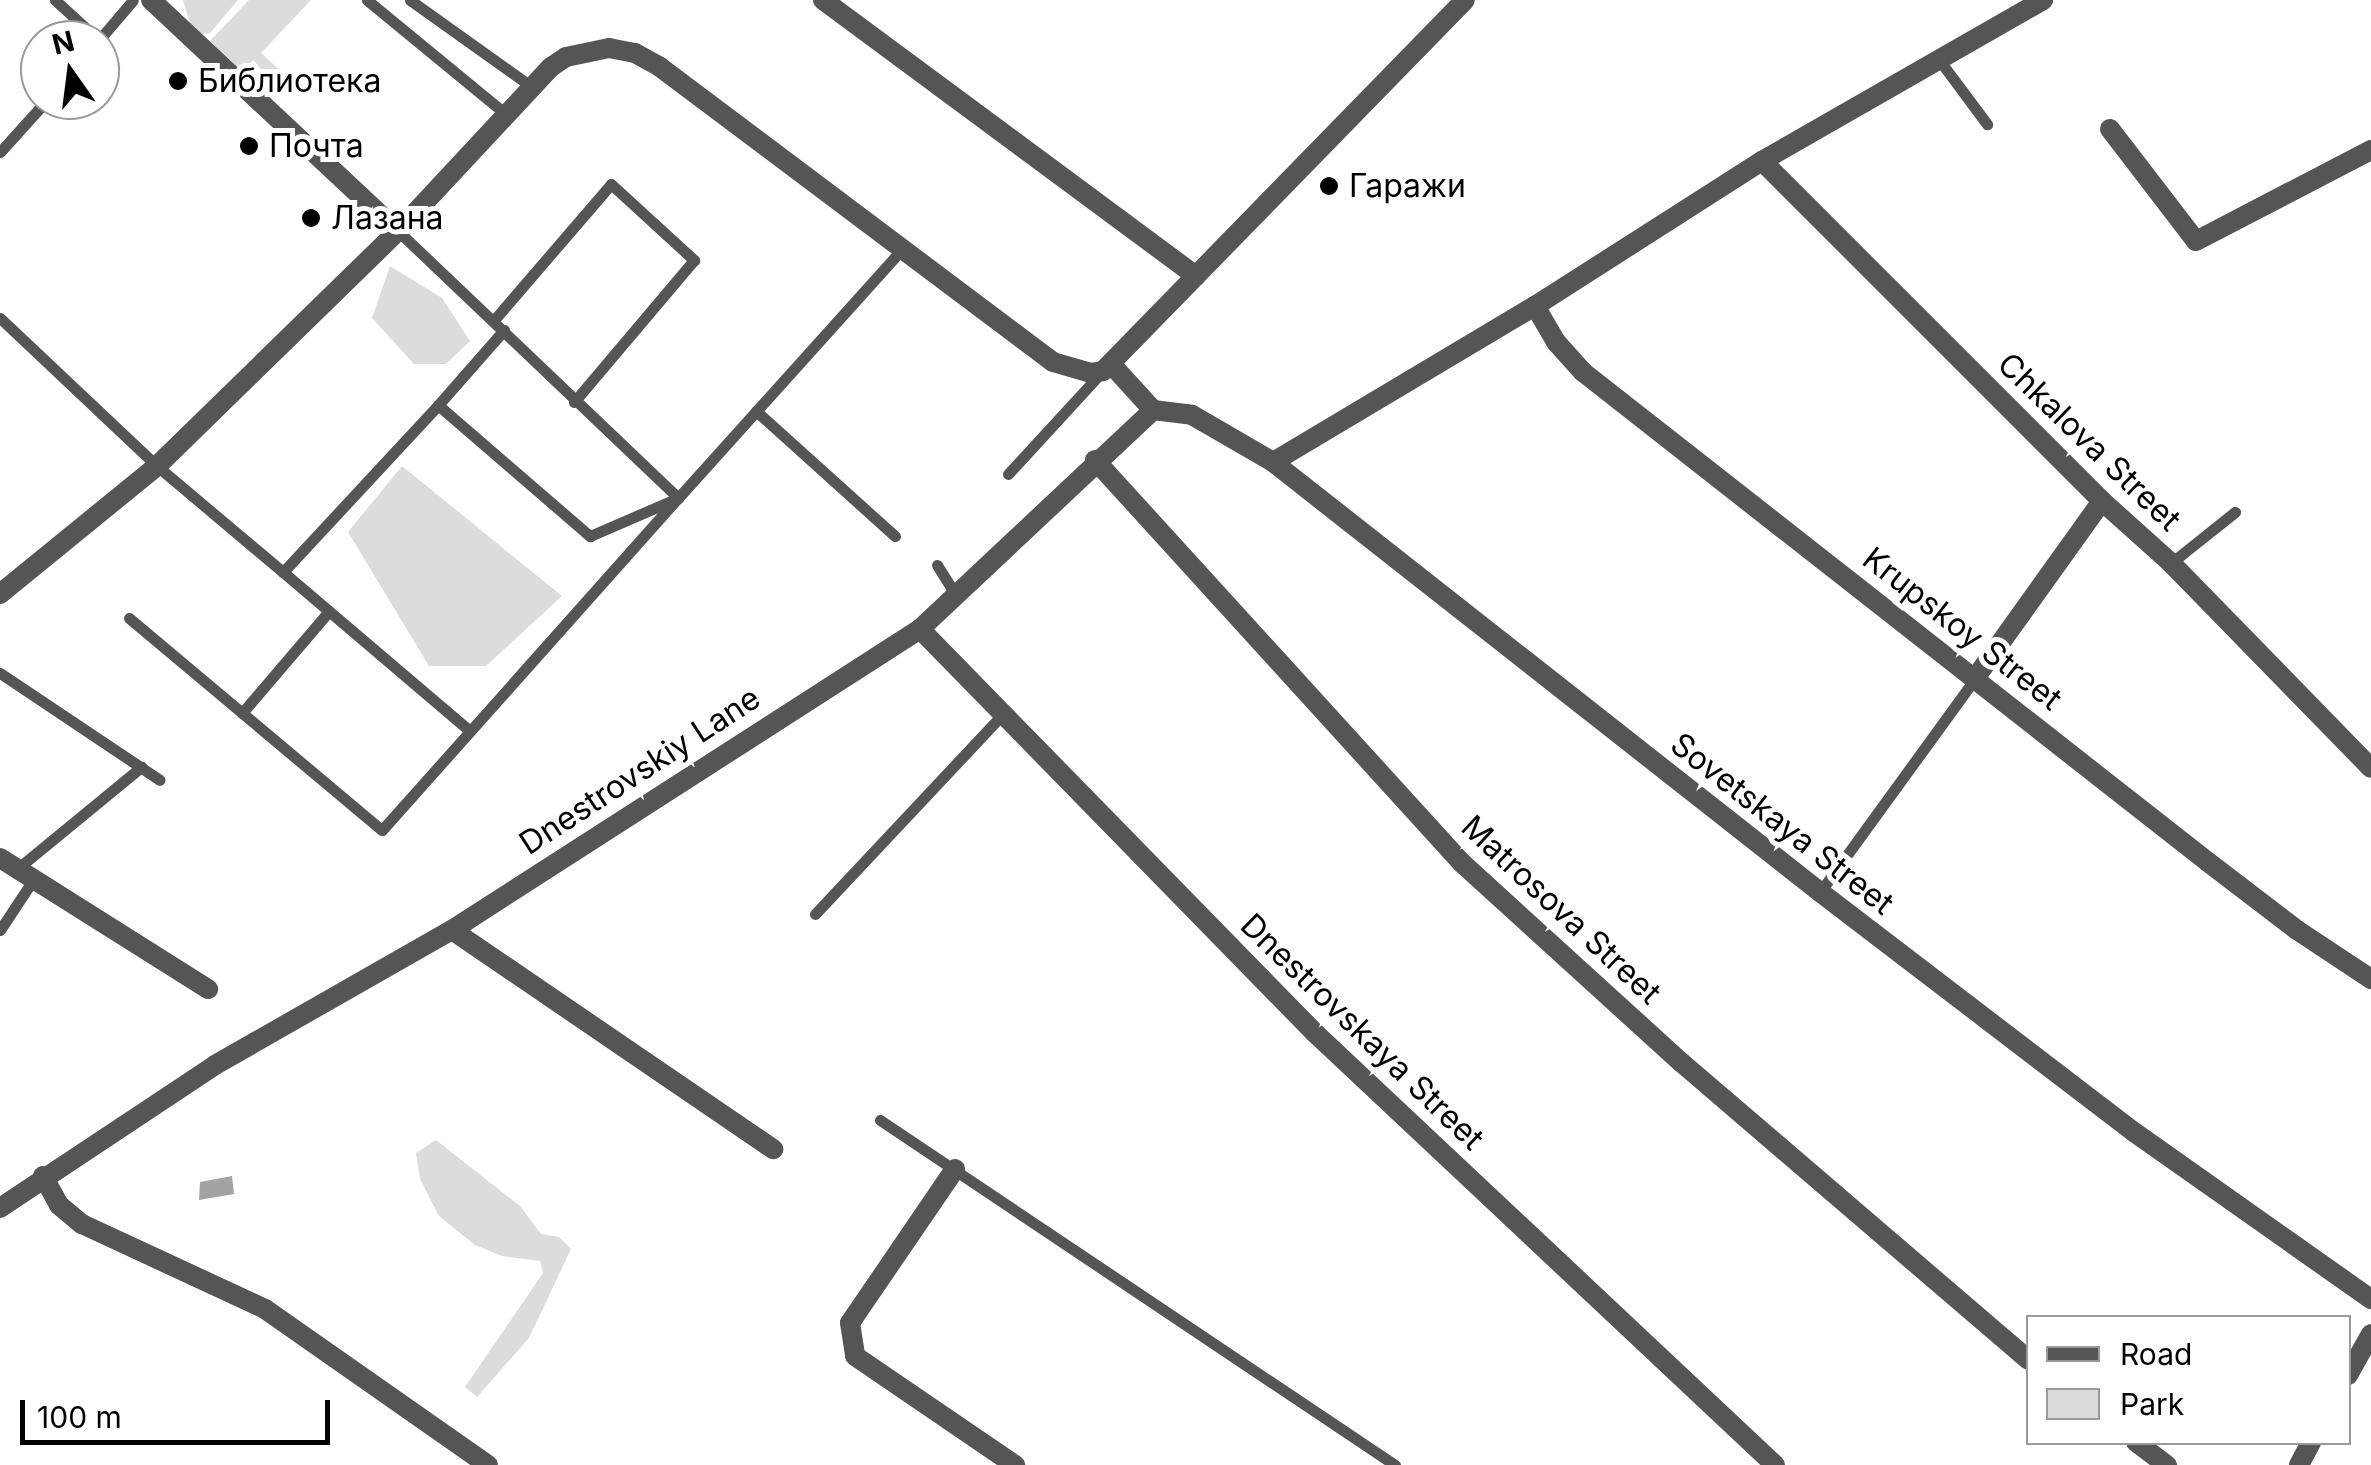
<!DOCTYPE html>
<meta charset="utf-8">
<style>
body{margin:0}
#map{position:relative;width:2371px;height:1465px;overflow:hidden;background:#fff;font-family:Inter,sans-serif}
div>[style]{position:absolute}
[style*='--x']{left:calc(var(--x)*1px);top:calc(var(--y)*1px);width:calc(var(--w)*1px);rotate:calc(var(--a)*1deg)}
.green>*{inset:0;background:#dcdcdc}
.water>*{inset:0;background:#a3a3a3}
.service>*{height:11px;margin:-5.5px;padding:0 5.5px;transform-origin:5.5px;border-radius:5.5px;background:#555}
.minor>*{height:20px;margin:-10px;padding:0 10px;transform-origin:10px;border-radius:10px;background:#555}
.dots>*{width:28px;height:28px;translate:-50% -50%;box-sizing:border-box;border:5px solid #fff;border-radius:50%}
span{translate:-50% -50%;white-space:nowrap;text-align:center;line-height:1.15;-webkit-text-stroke:10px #fff;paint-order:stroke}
.poi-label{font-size:32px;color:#000}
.left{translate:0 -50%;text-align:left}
.street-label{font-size:32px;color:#000}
.legend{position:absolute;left:2026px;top:1315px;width:325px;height:130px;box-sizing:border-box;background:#fff;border:2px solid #999;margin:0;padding:12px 18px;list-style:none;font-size:30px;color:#000}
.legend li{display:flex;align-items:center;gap:20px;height:50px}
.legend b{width:50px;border:2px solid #999}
.north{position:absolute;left:20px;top:20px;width:100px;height:100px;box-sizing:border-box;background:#fff;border:2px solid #999;border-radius:50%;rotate:346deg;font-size:28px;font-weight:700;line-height:40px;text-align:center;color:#000}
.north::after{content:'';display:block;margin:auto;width:35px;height:45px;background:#000;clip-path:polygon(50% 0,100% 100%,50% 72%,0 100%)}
.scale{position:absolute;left:20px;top:1400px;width:310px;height:45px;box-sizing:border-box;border:5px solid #000;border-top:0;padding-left:12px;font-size:30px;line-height:35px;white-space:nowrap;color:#000;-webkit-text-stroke:8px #fff;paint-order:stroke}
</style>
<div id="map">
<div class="green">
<div style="clip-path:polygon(183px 0,238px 0,210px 33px,194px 36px)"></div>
<div style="clip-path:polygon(249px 0,311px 0,261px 53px,283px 73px,265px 93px,210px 41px)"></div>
<div style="clip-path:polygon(390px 266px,442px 298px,470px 341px,446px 364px,414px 364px,372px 318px)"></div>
<div style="clip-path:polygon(402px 466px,562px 596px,486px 666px,429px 666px,348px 532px)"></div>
<div style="clip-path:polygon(436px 1140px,520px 1206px,541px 1234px,559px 1237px,571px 1249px,529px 1338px,477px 1397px,465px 1387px,543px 1273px,540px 1261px,502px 1256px,475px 1245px,439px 1216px,420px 1179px,416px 1153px)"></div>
</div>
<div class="water">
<div style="clip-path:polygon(232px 1176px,234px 1194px,199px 1200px,200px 1182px)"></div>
</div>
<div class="service">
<div style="--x:55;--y:0;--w:46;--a:42.4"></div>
<div style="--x:89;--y:31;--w:9;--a:72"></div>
<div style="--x:367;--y:0;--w:183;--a:39.4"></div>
<div style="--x:410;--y:0;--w:150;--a:35.5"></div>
<div style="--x:99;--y:40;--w:52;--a:-49.6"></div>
<div style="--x:1937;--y:57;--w:84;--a:53.3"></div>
<div style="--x:0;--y:152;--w:70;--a:-47.9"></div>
<div style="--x:398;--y:231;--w:387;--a:43.6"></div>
<div style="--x:678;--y:498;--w:336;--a:-48"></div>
<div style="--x:0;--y:318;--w:216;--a:43.3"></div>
<div style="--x:157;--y:466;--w:165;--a:40.1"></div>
<div style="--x:283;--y:572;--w:228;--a:-47.1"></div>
<div style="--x:494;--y:320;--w:179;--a:-49.3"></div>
<div style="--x:611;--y:184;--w:113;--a:42.5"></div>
<div style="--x:694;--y:260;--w:186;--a:130.2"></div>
<div style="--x:504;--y:330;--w:100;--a:131.3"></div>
<div style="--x:438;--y:405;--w:201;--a:40.8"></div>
<div style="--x:590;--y:536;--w:90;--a:-23.4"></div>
<div style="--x:756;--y:411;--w:187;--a:42"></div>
<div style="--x:1008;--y:474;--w:136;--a:-47.4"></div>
<div style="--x:2171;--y:563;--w:82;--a:-38.6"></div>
<div style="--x:937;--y:565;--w:36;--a:58"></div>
<div style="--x:283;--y:572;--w:245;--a:40.4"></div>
<div style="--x:129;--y:618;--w:330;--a:40"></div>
<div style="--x:382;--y:830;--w:445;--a:-48.3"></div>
<div style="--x:0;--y:673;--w:192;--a:33.8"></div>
<div style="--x:242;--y:713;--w:134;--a:-49.5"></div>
<div style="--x:17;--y:869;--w:161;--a:-39.4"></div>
<div style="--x:1820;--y:892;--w:266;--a:-54"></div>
<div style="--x:815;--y:914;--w:274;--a:-46.8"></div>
<div style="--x:0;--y:930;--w:60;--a:-56.6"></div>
<div style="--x:880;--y:1120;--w:620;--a:33.82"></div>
</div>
<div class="minor">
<div style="--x:151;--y:0;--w:338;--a:43.1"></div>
<div style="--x:823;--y:0;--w:464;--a:36.5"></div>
<div style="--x:2110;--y:129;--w:141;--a:52.5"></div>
<div style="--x:2196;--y:241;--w:197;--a:-27.5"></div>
<div style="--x:1762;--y:161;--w:481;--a:45"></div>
<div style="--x:2102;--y:501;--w:93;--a:41.9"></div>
<div style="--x:2171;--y:563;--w:286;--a:45.7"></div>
<div style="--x:1535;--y:306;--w:42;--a:59.7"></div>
<div style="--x:1556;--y:342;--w:40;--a:48"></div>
<div style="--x:1583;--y:372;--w:794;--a:38.1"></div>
<div style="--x:2208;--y:862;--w:112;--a:37.4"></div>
<div style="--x:2297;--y:930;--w:89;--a:33.5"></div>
<div style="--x:1111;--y:364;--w:62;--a:47.6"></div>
<div style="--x:1153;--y:410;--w:39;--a:7"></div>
<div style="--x:1192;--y:415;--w:94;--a:30.1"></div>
<div style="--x:1273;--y:462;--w:696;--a:38.17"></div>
<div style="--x:1820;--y:892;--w:395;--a:37.4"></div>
<div style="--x:2134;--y:1132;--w:290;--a:35.2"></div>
<div style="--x:1095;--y:460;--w:545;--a:47.68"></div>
<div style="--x:1462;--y:863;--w:297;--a:42.3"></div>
<div style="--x:1682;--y:1063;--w:456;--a:40.6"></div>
<div style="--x:1273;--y:462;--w:305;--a:-30.8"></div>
<div style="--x:1535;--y:306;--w:269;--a:-32.6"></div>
<div style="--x:1762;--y:161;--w:324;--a:-29.8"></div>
<div style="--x:0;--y:594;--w:203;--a:-39.2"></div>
<div style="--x:157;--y:466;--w:337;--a:-44.3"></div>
<div style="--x:398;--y:231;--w:224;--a:-47"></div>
<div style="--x:551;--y:67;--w:18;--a:-34"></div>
<div style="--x:566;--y:57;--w:44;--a:-11.8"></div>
<div style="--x:609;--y:48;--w:26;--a:11"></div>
<div style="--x:635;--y:53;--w:29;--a:29"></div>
<div style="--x:660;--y:67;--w:491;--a:36.9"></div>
<div style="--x:1053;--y:362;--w:40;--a:16"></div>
<div style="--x:1091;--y:373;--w:12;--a:-9"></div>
<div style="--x:1103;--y:371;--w:518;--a:-45.7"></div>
<div style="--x:920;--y:629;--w:565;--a:45.65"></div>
<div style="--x:1315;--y:1033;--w:631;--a:43.2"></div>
<div style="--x:1976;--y:677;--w:216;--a:-54.4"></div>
<div style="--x:0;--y:858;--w:246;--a:32.2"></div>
<div style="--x:452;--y:930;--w:389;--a:34.3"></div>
<div style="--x:955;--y:1169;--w:186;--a:124.3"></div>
<div style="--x:850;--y:1323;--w:33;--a:81"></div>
<div style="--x:855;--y:1356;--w:194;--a:34.3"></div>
<div style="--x:43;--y:1176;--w:33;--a:61"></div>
<div style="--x:59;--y:1205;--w:30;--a:40"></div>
<div style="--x:82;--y:1224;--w:202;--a:24.9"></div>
<div style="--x:265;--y:1309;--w:272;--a:35"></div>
<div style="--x:0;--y:1208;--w:258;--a:-33.6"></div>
<div style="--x:215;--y:1065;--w:273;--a:-29.7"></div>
<div style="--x:452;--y:930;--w:556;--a:-32.75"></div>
<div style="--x:920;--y:629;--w:320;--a:-43.2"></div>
<div style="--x:2348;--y:1375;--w:47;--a:-60.7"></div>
<div style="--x:2136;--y:1442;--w:39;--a:37"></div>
<div style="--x:2299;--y:1465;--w:26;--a:-62"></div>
</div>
<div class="dots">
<div style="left:178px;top:81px;background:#000"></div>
<div style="left:249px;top:146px;background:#000"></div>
<div style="left:1329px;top:186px;background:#000"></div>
<div style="left:311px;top:218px;background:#000"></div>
</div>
<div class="poi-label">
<span class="left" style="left:198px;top:81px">Библиотека</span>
<span class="left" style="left:269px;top:146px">Почта</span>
<span class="left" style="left:1349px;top:186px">Гаражи</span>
<span class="left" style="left:331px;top:218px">Лазана</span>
</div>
<div class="street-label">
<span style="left:2089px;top:442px;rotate:44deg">Chkalova Street</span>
<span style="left:1962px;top:629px;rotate:38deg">Krupskoy Street</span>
<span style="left:640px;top:771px;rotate:-33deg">Dnestrovskiy Lane</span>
<span style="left:1782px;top:824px;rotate:38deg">Sovetskaya Street</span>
<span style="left:1561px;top:910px;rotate:43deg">Matrosova Street</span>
<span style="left:1362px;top:1032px;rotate:44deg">Dnestrovskaya Street</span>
</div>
<ul class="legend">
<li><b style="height:12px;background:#555"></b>Road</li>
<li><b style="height:28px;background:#dcdcdc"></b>Park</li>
</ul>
<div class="north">N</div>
<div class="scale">100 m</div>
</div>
